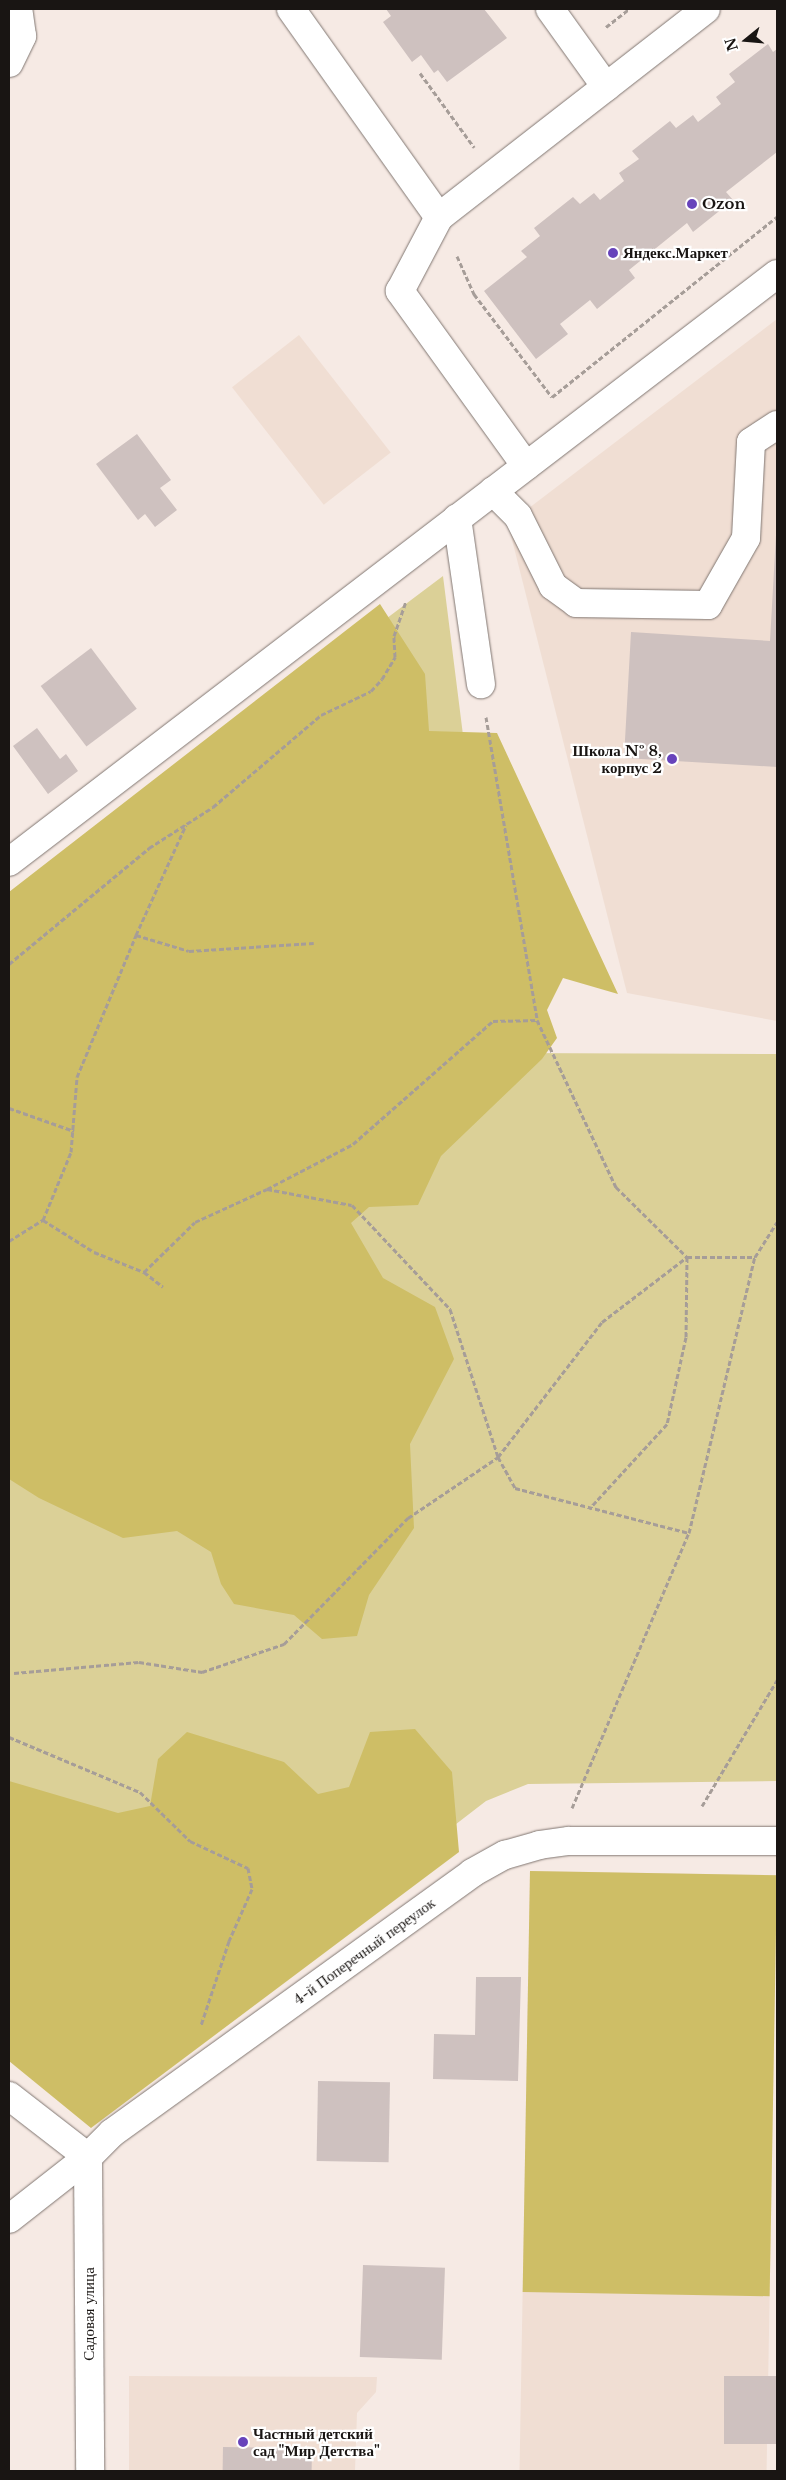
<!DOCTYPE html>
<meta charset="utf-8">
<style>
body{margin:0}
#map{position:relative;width:786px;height:2480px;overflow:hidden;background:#f6eae4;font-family:"Libre Baskerville",serif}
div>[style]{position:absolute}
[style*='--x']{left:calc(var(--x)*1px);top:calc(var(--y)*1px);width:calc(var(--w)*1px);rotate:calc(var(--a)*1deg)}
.built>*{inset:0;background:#f0ded3;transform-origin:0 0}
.green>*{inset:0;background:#dbd097}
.forest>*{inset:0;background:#cebe66;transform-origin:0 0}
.building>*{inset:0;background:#cec1bf;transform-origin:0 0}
.path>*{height:3px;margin-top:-1.5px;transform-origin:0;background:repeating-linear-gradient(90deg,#a69d98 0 5px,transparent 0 7.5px)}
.roads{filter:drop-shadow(0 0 1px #807671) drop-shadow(0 0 1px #807671)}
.minor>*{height:28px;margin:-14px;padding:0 14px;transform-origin:14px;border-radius:14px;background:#fff}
.dots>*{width:14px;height:14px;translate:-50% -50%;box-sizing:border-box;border:2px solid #fff;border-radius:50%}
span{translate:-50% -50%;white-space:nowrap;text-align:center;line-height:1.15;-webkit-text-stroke:4.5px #fff;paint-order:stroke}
.poi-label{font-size:15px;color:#191513;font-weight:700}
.left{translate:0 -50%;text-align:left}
.right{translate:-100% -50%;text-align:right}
.street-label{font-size:15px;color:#191513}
.frame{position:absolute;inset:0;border:10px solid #191513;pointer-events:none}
.north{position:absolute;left:721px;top:15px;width:50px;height:50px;-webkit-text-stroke:4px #fff;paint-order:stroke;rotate:253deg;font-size:14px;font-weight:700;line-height:20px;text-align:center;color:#191513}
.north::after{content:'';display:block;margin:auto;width:18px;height:22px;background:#191513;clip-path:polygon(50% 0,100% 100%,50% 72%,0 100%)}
</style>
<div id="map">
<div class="built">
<div style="clip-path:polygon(777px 319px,777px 1021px,627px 993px,508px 524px)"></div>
<div style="left:299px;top:335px;width:149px;height:85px;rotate:52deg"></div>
<div style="left:530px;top:1871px;width:247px;height:600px;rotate:1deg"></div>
<div style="clip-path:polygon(129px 2376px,377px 2377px,376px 2392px,357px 2413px,355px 2471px,129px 2471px)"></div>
</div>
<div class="green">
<div style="clip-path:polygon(443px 576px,503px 1053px,777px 1054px,777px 1781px,528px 1784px,486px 1801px,85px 2110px,9px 2050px,9px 902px)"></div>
</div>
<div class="forest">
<div style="clip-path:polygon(380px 604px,425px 674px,429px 731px,497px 733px,618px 994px,563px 978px,547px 1010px,557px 1038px,542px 1059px,441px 1156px,418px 1205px,369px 1207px,351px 1223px,383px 1278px,435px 1307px,454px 1359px,410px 1444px,414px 1528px,369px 1595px,357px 1636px,322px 1639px,294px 1615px,234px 1604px,221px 1584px,211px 1552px,177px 1531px,123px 1538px,39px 1498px,9px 1479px,9px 892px)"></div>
<div style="clip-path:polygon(415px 1729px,452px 1772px,459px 1852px,91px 2128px,9px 2061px,9px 1781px,118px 1813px,150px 1806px,158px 1759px,187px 1732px,284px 1762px,318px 1794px,349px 1787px,370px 1732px)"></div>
<div style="left:530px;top:1871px;width:247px;height:421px;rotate:1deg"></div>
</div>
<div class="building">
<div style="clip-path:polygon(386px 9px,484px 9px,507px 38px,447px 82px,438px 70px,434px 73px,421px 55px,412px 62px,383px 22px,391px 16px)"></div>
<div style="clip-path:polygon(768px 44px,773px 52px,777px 49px,777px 152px,726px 192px,733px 200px,693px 232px,687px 223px,629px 270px,635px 278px,597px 309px,590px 300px,560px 324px,568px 334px,536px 359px,484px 291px,527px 257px,521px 251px,540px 236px,534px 228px,573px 197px,580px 204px,594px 193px,600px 200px,624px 181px,619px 173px,639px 159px,632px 151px,670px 121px,676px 128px,693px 115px,698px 122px,721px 104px,716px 97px,735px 82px,729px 74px)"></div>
<div style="clip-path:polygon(137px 434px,171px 480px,160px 488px,177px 510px,155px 527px,145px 514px,138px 520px,96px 464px)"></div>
<div style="clip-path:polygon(776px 535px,777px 767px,624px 758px,631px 632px,770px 641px)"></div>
<div style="left:91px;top:648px;width:76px;height:63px;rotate:53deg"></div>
<div style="clip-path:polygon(37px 728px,60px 759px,66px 754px,78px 771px,48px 794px,13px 746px)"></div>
<div style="clip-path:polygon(476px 1977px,521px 1977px,518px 2081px,433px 2079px,434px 2034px,475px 2035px)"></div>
<div style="left:318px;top:2081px;width:72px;height:80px;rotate:1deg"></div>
<div style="left:363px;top:2265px;width:82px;height:92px;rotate:2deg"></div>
<div style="left:724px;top:2376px;width:53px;height:68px"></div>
<div style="left:223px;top:2447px;width:89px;height:24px;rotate:1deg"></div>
</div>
<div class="path">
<div style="--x:606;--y:27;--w:29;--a:-38"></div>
<div style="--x:420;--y:73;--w:92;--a:53.9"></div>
<div style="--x:457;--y:256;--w:42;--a:65.9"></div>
<div style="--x:474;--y:294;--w:129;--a:52.9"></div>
<div style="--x:552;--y:397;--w:288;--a:-38.7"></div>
<div style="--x:486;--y:717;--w:307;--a:80.4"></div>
<div style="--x:537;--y:1020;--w:185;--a:64.7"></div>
<div style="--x:616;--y:1187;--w:100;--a:44.6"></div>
<div style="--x:687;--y:1257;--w:80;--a:90.7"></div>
<div style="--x:686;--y:1337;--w:89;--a:102.3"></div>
<div style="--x:667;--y:1424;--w:115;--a:132.5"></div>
<div style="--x:136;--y:935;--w:55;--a:16.8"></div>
<div style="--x:189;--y:951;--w:125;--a:-3.7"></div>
<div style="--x:9;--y:964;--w:182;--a:-39.6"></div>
<div style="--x:149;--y:848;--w:76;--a:-32.6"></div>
<div style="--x:213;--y:807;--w:142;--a:-40.4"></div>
<div style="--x:321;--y:715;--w:55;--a:-25.6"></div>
<div style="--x:371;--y:691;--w:16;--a:-47"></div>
<div style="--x:382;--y:679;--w:26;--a:-59"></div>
<div style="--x:395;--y:657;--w:21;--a:-93"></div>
<div style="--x:394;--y:636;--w:36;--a:-71"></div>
<div style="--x:9;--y:1108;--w:69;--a:19.5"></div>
<div style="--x:267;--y:1189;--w:97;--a:-27.6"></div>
<div style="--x:353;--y:1144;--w:186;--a:-41.3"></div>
<div style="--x:493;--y:1021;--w:44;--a:-1.3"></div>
<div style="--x:43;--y:1220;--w:60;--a:32.1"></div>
<div style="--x:94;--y:1252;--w:54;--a:21.8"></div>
<div style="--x:144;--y:1272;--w:24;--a:38"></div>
<div style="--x:9;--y:1241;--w:40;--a:-32"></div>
<div style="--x:43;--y:1220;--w:74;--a:-67.6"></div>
<div style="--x:71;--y:1152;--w:75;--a:-85.4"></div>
<div style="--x:77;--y:1077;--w:154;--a:-67.4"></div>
<div style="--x:136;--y:935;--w:121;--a:-65.6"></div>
<div style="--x:144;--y:1272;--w:71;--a:-44.4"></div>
<div style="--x:195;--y:1222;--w:79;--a:-24.6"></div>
<div style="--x:267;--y:1189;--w:86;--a:10.7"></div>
<div style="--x:352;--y:1205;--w:143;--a:46.7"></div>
<div style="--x:450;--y:1309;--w:156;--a:72"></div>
<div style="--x:498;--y:1457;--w:35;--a:61"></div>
<div style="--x:515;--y:1488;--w:180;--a:14.5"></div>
<div style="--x:14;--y:1673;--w:125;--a:-5"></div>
<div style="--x:139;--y:1662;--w:64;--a:9"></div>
<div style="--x:202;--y:1672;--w:87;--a:-18.9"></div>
<div style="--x:284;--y:1644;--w:177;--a:-45.5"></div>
<div style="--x:408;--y:1518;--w:109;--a:-34.1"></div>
<div style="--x:498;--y:1457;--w:170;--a:-52.4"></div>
<div style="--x:602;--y:1322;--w:107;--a:-37.4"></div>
<div style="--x:687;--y:1257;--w:68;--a:0"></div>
<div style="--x:9;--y:1737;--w:142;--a:22.8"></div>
<div style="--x:140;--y:1792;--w:70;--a:44.4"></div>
<div style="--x:190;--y:1841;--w:64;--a:25"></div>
<div style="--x:248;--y:1868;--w:21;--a:79"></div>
<div style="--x:252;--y:1889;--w:57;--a:113.9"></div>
<div style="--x:229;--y:1941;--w:89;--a:108.4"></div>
<div style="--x:702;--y:1806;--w:147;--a:-59.2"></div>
<div style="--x:572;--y:1808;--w:299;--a:-67"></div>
<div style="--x:689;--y:1533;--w:284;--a:-76.6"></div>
<div style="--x:755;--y:1257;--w:41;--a:-57.8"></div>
</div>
<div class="roads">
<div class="minor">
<div style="--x:291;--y:9;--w:255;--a:54.6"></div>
<div style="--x:550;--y:9;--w:96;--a:54.3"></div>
<div style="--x:9;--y:63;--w:30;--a:-64"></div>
<div style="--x:22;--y:36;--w:27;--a:-98"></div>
<div style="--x:526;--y:466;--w:216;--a:-125.8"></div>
<div style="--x:400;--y:291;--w:84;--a:-62.2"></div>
<div style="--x:439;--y:217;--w:338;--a:-37.9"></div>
<div style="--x:493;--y:491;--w:35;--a:45"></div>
<div style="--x:518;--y:516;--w:78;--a:63.4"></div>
<div style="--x:553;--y:586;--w:29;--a:36"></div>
<div style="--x:576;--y:603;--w:132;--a:0.9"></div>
<div style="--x:708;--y:605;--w:77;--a:-60.4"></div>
<div style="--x:746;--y:538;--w:96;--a:-87"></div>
<div style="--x:751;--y:442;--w:31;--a:-33"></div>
<div style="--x:457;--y:518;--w:168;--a:81.8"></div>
<div style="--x:9;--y:862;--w:967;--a:-37.44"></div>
<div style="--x:9;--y:2096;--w:100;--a:37.7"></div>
<div style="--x:88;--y:2157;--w:314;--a:89.6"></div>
<div style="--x:9;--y:2219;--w:100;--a:-38.1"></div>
<div style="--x:88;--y:2157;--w:34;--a:-45"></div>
<div style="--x:112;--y:2133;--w:444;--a:-35.8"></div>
<div style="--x:472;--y:1873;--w:38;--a:-29"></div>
<div style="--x:505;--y:1855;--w:35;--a:-16"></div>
<div style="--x:539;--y:1845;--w:30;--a:-8"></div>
<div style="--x:569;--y:1841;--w:208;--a:0"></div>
</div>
</div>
<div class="dots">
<div style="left:692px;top:204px;background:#6743bb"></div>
<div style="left:613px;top:253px;background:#6743bb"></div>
<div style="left:672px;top:759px;background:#6743bb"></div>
<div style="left:243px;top:2442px;background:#6743bb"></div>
</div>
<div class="poi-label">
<span class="left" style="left:702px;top:204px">Ozon</span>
<span class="left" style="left:623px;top:253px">Яндекс.Маркет</span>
<span class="right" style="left:662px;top:759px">Школа № 8,<br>корпус 2</span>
<span class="left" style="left:253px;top:2442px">Частный детский<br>сад "Мир Детства"</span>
</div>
<div class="street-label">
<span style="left:364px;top:1951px;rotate:-36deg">4-й Поперечный переулок</span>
<span style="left:89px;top:2314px;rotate:-90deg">Садовая улица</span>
</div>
<div class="frame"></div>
<div class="north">N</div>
</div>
